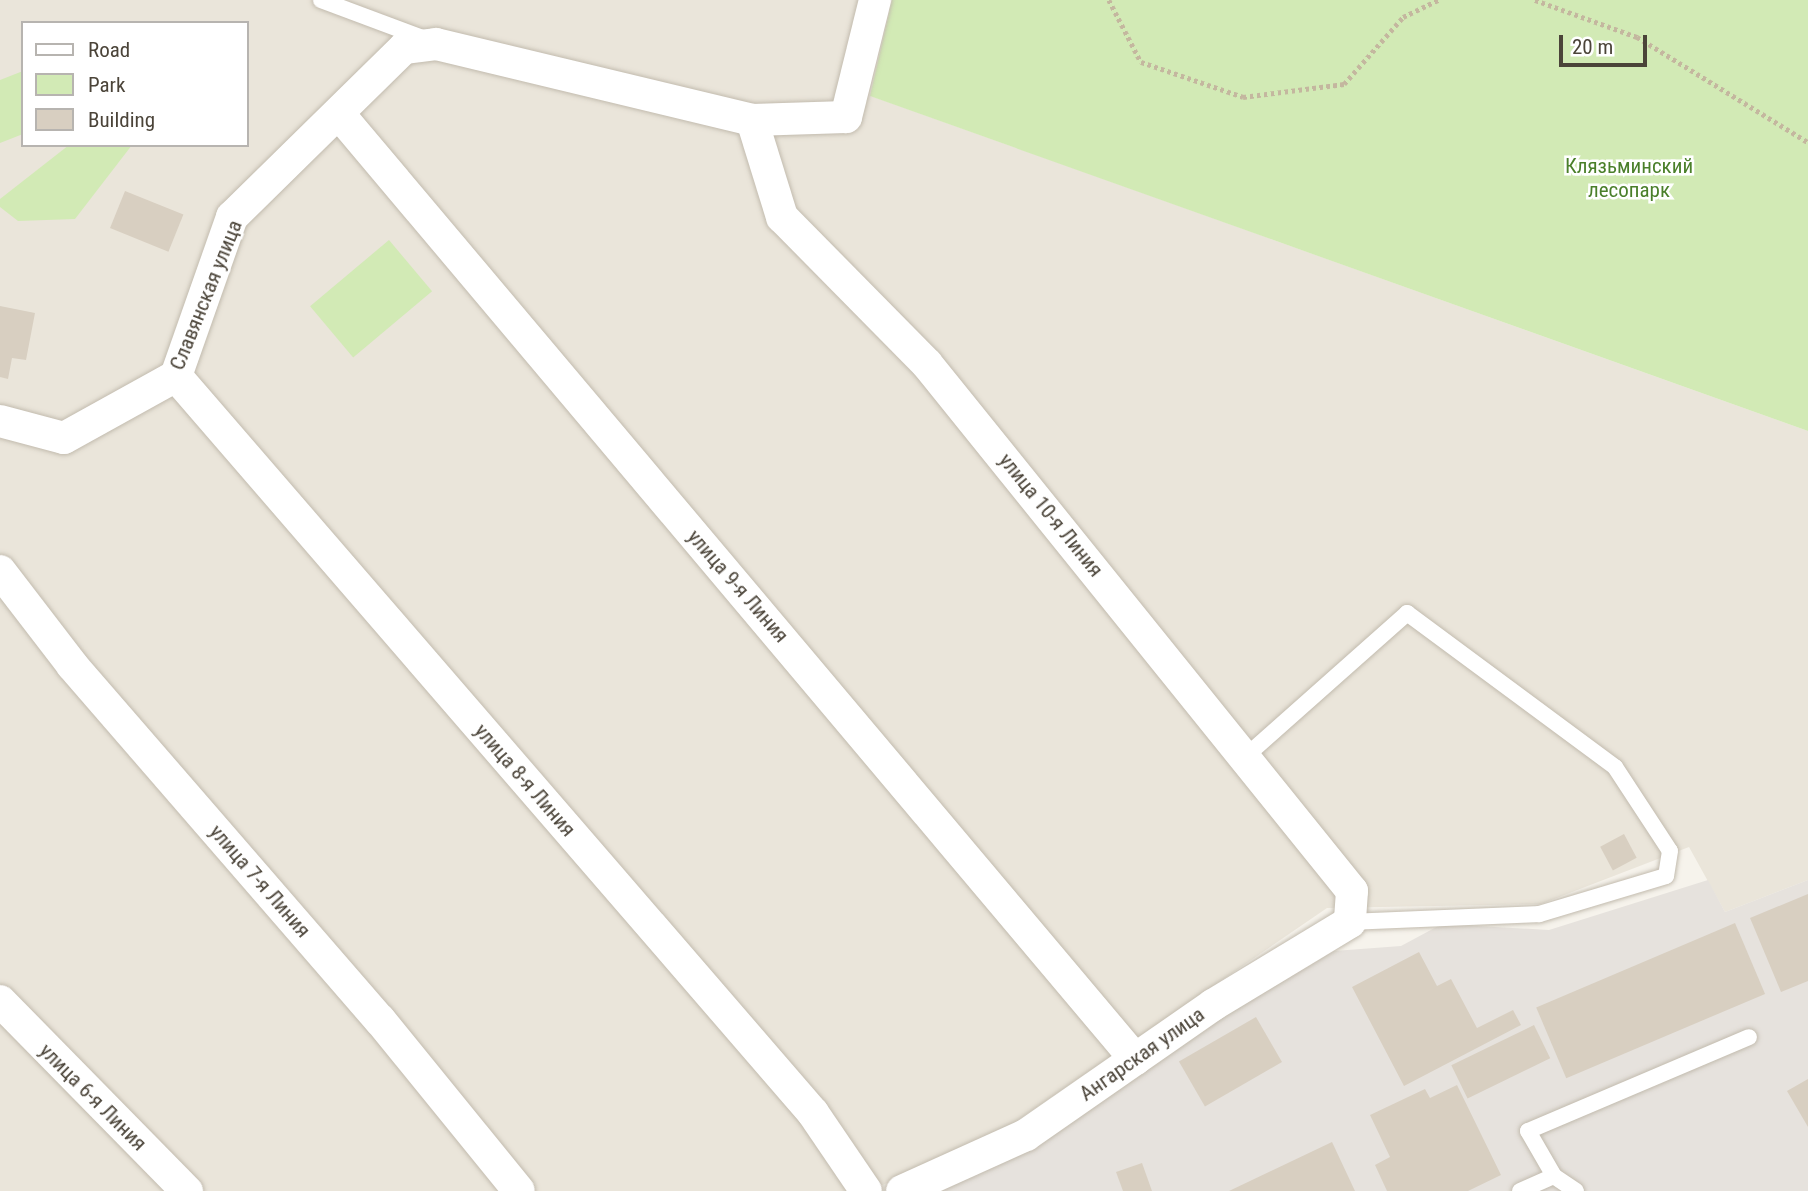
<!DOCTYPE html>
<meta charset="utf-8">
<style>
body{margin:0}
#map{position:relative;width:1808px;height:1191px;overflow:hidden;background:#f6f3ec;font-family:"Roboto Condensed",sans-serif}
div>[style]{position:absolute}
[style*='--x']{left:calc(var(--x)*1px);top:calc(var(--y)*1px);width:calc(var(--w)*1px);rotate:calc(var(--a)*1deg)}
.residential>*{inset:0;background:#eae5da}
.industrial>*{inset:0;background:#e6e2dd}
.green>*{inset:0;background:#d2eab5;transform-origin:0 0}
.building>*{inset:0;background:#d8cfc1;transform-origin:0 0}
.path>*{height:4.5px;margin-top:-2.25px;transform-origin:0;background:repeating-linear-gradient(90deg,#c4b79f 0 3.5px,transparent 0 7px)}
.roads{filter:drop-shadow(0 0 2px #c2bbae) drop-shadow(0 0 2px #c2bbae)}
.service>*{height:16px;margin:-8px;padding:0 8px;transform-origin:8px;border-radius:8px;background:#fff}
.minor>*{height:32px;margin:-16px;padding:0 16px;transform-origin:16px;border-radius:16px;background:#fff}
span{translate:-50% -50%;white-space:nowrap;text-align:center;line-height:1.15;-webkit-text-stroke:5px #fff;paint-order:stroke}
.park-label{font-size:21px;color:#4a7f2a}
.street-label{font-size:21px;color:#4b4439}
.legend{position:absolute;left:21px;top:21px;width:228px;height:126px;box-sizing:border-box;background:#fff;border:2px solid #b7b4b0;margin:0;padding:9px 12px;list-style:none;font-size:21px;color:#4b4439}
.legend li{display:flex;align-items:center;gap:14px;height:35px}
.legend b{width:35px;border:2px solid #b7b4b0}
.scale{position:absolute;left:1559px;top:35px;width:88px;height:32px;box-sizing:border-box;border:4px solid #4b4439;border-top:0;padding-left:9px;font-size:21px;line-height:24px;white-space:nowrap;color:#4b4439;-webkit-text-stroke:5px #fff;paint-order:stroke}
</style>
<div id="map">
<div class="residential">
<div style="clip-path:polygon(evenodd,0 0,892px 0,871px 96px,1808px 431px,1808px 880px,1725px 912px,1689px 847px,1541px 904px,1327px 908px,987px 1141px,868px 1191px,0 1191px,0 0,23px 23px,247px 23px,247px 145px,23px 145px,23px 23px)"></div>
</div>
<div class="industrial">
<div style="clip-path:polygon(1708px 880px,1725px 912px,1808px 880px,1808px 1191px,931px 1191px,1334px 951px,1401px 946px,1442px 924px,1549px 930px)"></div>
</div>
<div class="green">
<div style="clip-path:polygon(892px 0,1808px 0,1808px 431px,870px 96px)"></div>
<div style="clip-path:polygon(23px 71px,23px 134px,0 143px,0 80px)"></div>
<div style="clip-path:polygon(69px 145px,132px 145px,75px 219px,18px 221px,0 207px,0 199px)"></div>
<div style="left:389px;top:240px;width:67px;height:103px;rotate:50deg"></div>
</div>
<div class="building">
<div style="left:125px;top:191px;width:63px;height:40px;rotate:22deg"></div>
<div style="clip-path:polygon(0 306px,35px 313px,26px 360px,12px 358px,8px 379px,0 377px)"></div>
<div style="left:1624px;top:834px;width:27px;height:27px;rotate:62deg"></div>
<div style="clip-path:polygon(1808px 894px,1808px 981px,1781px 992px,1750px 918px)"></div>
<div style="left:1735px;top:923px;width:77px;height:216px;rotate:67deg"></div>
<div style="clip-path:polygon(1419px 952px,1437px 986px,1451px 979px,1477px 1028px,1513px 1010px,1521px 1025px,1404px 1086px,1352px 987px)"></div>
<div style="left:1256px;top:1017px;width:52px;height:89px;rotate:60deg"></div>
<div style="left:1534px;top:1025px;width:37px;height:92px;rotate:64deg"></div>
<div style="clip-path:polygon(1808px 1079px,1808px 1127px,1787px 1091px)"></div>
<div style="clip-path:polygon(1457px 1085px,1501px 1175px,1468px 1191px,1387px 1191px,1375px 1165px,1390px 1157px,1370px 1115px,1425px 1089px,1430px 1098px)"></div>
<div style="clip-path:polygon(1332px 1142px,1355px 1191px,1229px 1191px)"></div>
<div style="clip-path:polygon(1142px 1163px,1152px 1191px,1123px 1191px,1116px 1172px)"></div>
</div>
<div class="path">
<div style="--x:1109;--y:0;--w:70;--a:62.7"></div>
<div style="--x:1141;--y:62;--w:108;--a:18.9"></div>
<div style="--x:1243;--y:97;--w:102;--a:-7.3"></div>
<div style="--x:1344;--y:84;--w:89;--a:-48.6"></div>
<div style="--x:1403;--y:17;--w:39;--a:-26"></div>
<div style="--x:1535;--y:0;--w:109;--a:19.9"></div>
<div style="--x:1637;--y:37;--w:201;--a:31.6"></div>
</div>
<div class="roads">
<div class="service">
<div style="--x:321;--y:0;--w:114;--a:20.5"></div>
<div style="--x:1245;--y:757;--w:217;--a:-41.6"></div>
<div style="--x:1407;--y:613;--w:259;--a:36.5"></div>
<div style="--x:1615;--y:767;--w:100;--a:56.8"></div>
<div style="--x:1670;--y:851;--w:25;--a:99"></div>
<div style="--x:1666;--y:876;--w:133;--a:163.3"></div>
<div style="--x:1539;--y:914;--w:189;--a:177.6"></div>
<div style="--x:1520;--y:1191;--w:37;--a:-24"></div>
<div style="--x:1576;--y:1191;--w:27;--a:-146"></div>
<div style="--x:1554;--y:1176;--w:52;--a:-120"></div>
<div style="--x:1528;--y:1131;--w:240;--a:-23"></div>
</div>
<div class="minor">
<div style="--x:339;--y:114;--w:1236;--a:49.89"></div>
<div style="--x:752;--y:120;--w:94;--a:-1.8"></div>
<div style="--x:846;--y:117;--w:121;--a:-76.1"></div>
<div style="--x:176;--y:376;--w:974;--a:49.16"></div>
<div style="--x:813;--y:1113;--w:94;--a:55.8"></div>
<div style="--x:0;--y:421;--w:66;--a:14.9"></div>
<div style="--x:64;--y:438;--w:128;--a:-29"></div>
<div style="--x:176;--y:376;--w:169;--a:-70.6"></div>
<div style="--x:232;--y:217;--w:241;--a:-44.5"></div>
<div style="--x:404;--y:48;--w:32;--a:-7"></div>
<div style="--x:436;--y:44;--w:325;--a:13.5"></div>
<div style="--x:752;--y:120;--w:102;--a:72.8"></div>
<div style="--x:782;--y:217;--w:206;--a:45.4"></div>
<div style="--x:927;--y:364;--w:677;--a:51.12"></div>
<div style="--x:1352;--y:891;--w:31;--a:94"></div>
<div style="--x:1350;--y:922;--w:160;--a:148.8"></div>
<div style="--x:1213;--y:1005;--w:228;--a:145.2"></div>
<div style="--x:1026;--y:1135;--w:136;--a:155.7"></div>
<div style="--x:0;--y:571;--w:118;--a:52.5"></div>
<div style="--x:72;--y:665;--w:470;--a:49.1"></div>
<div style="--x:380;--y:1020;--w:220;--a:50.9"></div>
<div style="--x:0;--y:1001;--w:267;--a:45.5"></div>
</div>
</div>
<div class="park-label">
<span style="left:1629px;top:178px">Клязьминский<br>лесопарк</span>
</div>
<div class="street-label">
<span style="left:206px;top:295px;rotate:-68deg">Славянская улица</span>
<span style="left:1051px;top:515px;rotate:51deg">улица 10-я Линия</span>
<span style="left:738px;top:586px;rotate:49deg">улица 9-я Линия</span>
<span style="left:525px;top:780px;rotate:49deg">улица 8-я Линия</span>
<span style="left:260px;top:881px;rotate:49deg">улица 7-я Линия</span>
<span style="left:1142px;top:1054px;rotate:-35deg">Ангарская улица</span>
<span style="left:93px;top:1097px;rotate:45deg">улица 6-я Линия</span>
</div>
<ul class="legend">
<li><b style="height:9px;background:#fff"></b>Road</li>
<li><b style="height:19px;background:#d2eab5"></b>Park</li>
<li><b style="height:19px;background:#d8cfc1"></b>Building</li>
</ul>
<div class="scale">20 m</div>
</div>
